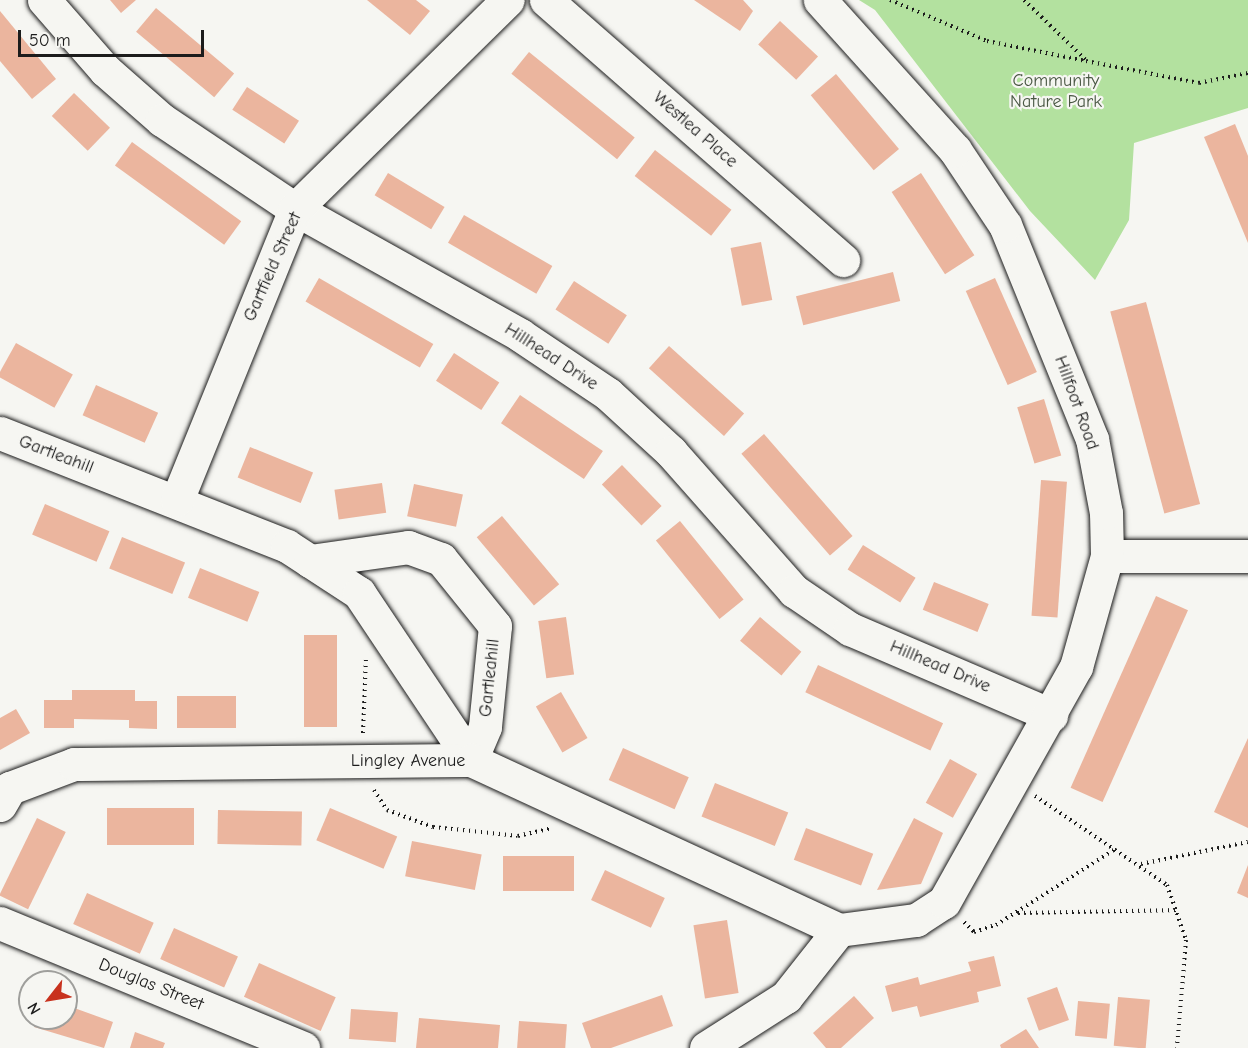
<!DOCTYPE html>
<style>
body{margin:0}
#map{position:relative;width:1248px;height:1048px;overflow:hidden;background:#f6f6f2;font-family:"Comic Neue",sans-serif}
div>[style]{position:absolute}
[style*='--x']{left:calc(var(--x)*1px);top:calc(var(--y)*1px);width:calc(var(--w)*1px);rotate:calc(var(--a)*1deg)}
.green>*{inset:0;background:#b3e19f}
.building>*{inset:0;background:#ebb59e;transform-origin:0 0}
.path>*{height:4px;margin-top:-2px;transform-origin:0;background:repeating-linear-gradient(90deg,#1c1c1c 0 1.5px,transparent 0 6px)}
.roads{filter:drop-shadow(0 0 2px #1c1c1c) drop-shadow(0 0 2px #1c1c1c)}
.minor>*{height:33px;margin:-16.5px;padding:0 16.5px;transform-origin:16.5px;border-radius:16.5px;background:#f6f6f2}
span{translate:-50% -50%;white-space:nowrap;text-align:center;line-height:1.15;-webkit-text-stroke:4.5px #f6f6f2;paint-order:stroke}
.park-label{font-size:18px;color:#495743}
.street-label{font-size:18px;color:#1c1c1c}
.north{position:absolute;left:18px;top:970px;width:60px;height:60px;box-sizing:border-box;background:#f6f6f2;border:2px solid #9f9f9c;border-radius:50%;rotate:239deg;font-size:16px;font-weight:700;line-height:24px;text-align:center;color:#1c1c1c}
.north::after{content:'';display:block;margin:auto;width:21px;height:27px;background:#c8321e;clip-path:polygon(50% 0,100% 100%,50% 72%,0 100%)}
.scale{position:absolute;left:18px;top:30px;width:186px;height:27px;box-sizing:border-box;border:3px solid #1c1c1c;border-top:0;padding-left:8px;font-size:18px;line-height:21px;white-space:nowrap;color:#1c1c1c;-webkit-text-stroke:4px #f6f6f2;paint-order:stroke}
</style>
<div id="map">
<div class="green">
<div style="clip-path:polygon(859px 0,1248px 0,1248px 108px,1134px 143px,1129px 220px,1095px 280px,1030px 211px,875px 10px)"></div>
</div>
<div class="building">
<div style="clip-path:polygon(110px 0,136px 0,121px 13px)"></div>
<div style="clip-path:polygon(367px 0,416px 0,430px 11px,410px 35px)"></div>
<div style="clip-path:polygon(694px 0,743px 0,753px 11px,740px 31px)"></div>
<div style="left:156px;top:8px;width:102px;height:31px;rotate:40deg"></div>
<div style="clip-path:polygon(0 11px,56px 79px,32px 99px,0 61px)"></div>
<div style="left:780px;top:21px;width:52px;height:32px;rotate:43deg"></div>
<div style="left:529px;top:52px;width:136px;height:28px;rotate:39deg"></div>
<div style="left:836px;top:74px;width:98px;height:33px;rotate:50deg"></div>
<div style="left:247px;top:87px;width:62px;height:27px;rotate:33deg"></div>
<div style="left:74px;top:93px;width:50px;height:32px;rotate:44deg"></div>
<div style="clip-path:polygon(1235px 124px,1248px 156px,1248px 243px,1204px 137px)"></div>
<div style="left:132px;top:142px;width:135px;height:29px;rotate:36deg"></div>
<div style="left:655px;top:150px;width:97px;height:33px;rotate:38deg"></div>
<div style="left:388px;top:173px;width:66px;height:26px;rotate:31deg"></div>
<div style="left:921px;top:173px;width:98px;height:35px;rotate:57deg"></div>
<div style="left:464px;top:215px;width:102px;height:32px;rotate:30deg"></div>
<div style="left:761px;top:242px;width:59px;height:31px;rotate:79deg"></div>
<div style="left:893px;top:272px;width:30px;height:100px;rotate:76deg"></div>
<div style="left:319px;top:278px;width:132px;height:27px;rotate:30deg"></div>
<div style="left:995px;top:278px;width:103px;height:32px;rotate:66deg"></div>
<div style="left:574px;top:281px;width:63px;height:34px;rotate:33deg"></div>
<div style="left:1146px;top:302px;width:209px;height:37px;rotate:75deg"></div>
<div style="left:16px;top:343px;width:65px;height:38px;rotate:29deg"></div>
<div style="left:669px;top:346px;width:101px;height:30px;rotate:42deg"></div>
<div style="left:454px;top:353px;width:54px;height:33px;rotate:33deg"></div>
<div style="left:96px;top:385px;width:68px;height:33px;rotate:24deg"></div>
<div style="left:520px;top:395px;width:100px;height:34px;rotate:34deg"></div>
<div style="left:1044px;top:399px;width:59px;height:28px;rotate:73deg"></div>
<div style="left:764px;top:434px;width:135px;height:30px;rotate:49deg"></div>
<div style="left:250px;top:447px;width:68px;height:33px;rotate:22deg"></div>
<div style="left:622px;top:465px;width:57px;height:28px;rotate:46deg"></div>
<div style="left:1041px;top:480px;width:26px;height:136px;rotate:4deg"></div>
<div style="left:382px;top:483px;width:30px;height:48px;rotate:82deg"></div>
<div style="left:414px;top:484px;width:50px;height:33px;rotate:12deg"></div>
<div style="left:45px;top:504px;width:70px;height:33px;rotate:23deg"></div>
<div style="left:502px;top:516px;width:89px;height:33px;rotate:50deg"></div>
<div style="left:680px;top:521px;width:101px;height:31px;rotate:51deg"></div>
<div style="left:122px;top:537px;width:68px;height:34px;rotate:22deg"></div>
<div style="left:863px;top:545px;width:62px;height:29px;rotate:32deg"></div>
<div style="left:200px;top:568px;width:64px;height:32px;rotate:22deg"></div>
<div style="left:934px;top:582px;width:59px;height:30px;rotate:22deg"></div>
<div style="left:1156px;top:596px;width:35px;height:210px;rotate:24deg"></div>
<div style="left:566px;top:617px;width:58px;height:28px;rotate:82deg"></div>
<div style="left:760px;top:617px;width:54px;height:31px;rotate:40deg"></div>
<div style="left:304px;top:635px;width:33px;height:92px"></div>
<div style="left:818px;top:665px;width:138px;height:30px;rotate:25deg"></div>
<div style="clip-path:polygon(72px 690px,135px 690px,135px 701px,157px 701px,157px 729px,129px 728px,129px 720px,74px 719px,74px 728px,44px 728px,44px 700px,72px 700px)"></div>
<div style="left:561px;top:692px;width:53px;height:29px;rotate:60deg"></div>
<div style="left:177px;top:696px;width:59px;height:32px"></div>
<div style="clip-path:polygon(16px 709px,30px 733px,0 750px,0 718px)"></div>
<div style="clip-path:polygon(1248px 738px,1248px 828px,1214px 812px)"></div>
<div style="left:623px;top:748px;width:72px;height:35px;rotate:24deg"></div>
<div style="left:950px;top:759px;width:31px;height:50px;rotate:29deg"></div>
<div style="left:715px;top:783px;width:79px;height:36px;rotate:22deg"></div>
<div style="left:194px;top:808px;width:37px;height:87px;rotate:90deg"></div>
<div style="left:330px;top:808px;width:73px;height:35px;rotate:23deg"></div>
<div style="left:218px;top:810px;width:84px;height:34px;rotate:1deg"></div>
<div style="left:37px;top:818px;width:32px;height:86px;rotate:26deg"></div>
<div style="clip-path:polygon(914px 818px,943px 833px,921px 884px,877px 890px)"></div>
<div style="left:806px;top:828px;width:72px;height:34px;rotate:21deg"></div>
<div style="left:412px;top:841px;width:71px;height:36px;rotate:11deg"></div>
<div style="left:574px;top:856px;width:35px;height:71px;rotate:90deg"></div>
<div style="clip-path:polygon(1248px 865px,1248px 898px,1237px 893px)"></div>
<div style="left:605px;top:870px;width:66px;height:33px;rotate:25deg"></div>
<div style="left:87px;top:893px;width:73px;height:34px;rotate:24deg"></div>
<div style="left:727px;top:920px;width:74px;height:34px;rotate:81deg"></div>
<div style="left:174px;top:928px;width:70px;height:34px;rotate:24deg"></div>
<div style="clip-path:polygon(994px 956px,1001px 986px,977px 992px,979px 1002px,920px 1017px,917px 1006px,892px 1012px,885px 986px,918px 977px,920px 985px,971px 971px,968px 962px)"></div>
<div style="left:259px;top:963px;width:84px;height:37px;rotate:24deg"></div>
<div style="left:1057px;top:987px;width:35px;height:32px;rotate:70deg"></div>
<div style="clip-path:polygon(662px 995px,673px 1026px,611px 1048px,591px 1048px,582px 1023px)"></div>
<div style="clip-path:polygon(854px 996px,874px 1018px,841px 1048px,826px 1048px,813px 1033px)"></div>
<div style="left:1118px;top:997px;width:32px;height:49px;rotate:5deg"></div>
<div style="left:1078px;top:1001px;width:32px;height:35px;rotate:5deg"></div>
<div style="clip-path:polygon(66px 1005px,113px 1022px,104px 1048px,34px 1027px,37px 1018px,66px 1018px)"></div>
<div style="left:351px;top:1009px;width:47px;height:30px;rotate:4deg"></div>
<div style="clip-path:polygon(419px 1018px,500px 1025px,498px 1048px,416px 1048px)"></div>
<div style="left:519px;top:1021px;width:48px;height:27px;rotate:4deg"></div>
<div style="clip-path:polygon(1026px 1029px,1039px 1048px,1001px 1048px,1000px 1045px)"></div>
<div style="clip-path:polygon(135px 1032px,165px 1043px,163px 1048px,130px 1048px)"></div>
</div>
<div class="path">
<div style="--x:890;--y:0;--w:105;--a:22.9"></div>
<div style="--x:987;--y:41;--w:101;--a:11.4"></div>
<div style="--x:1086;--y:61;--w:115;--a:11"></div>
<div style="--x:1199;--y:83;--w:50;--a:-11.5"></div>
<div style="--x:1024;--y:0;--w:86;--a:44.1"></div>
<div style="--x:363;--y:733;--w:76;--a:-87.7"></div>
<div style="--x:374;--y:790;--w:24;--a:57"></div>
<div style="--x:387;--y:810;--w:49;--a:20.3"></div>
<div style="--x:433;--y:827;--w:85;--a:6"></div>
<div style="--x:518;--y:836;--w:32;--a:-13"></div>
<div style="--x:1035;--y:796;--w:159;--a:34"></div>
<div style="--x:1167;--y:885;--w:58;--a:70.9"></div>
<div style="--x:1186;--y:940;--w:108;--a:94.8"></div>
<div style="--x:1141;--y:864;--w:109;--a:-11.6"></div>
<div style="--x:1018;--y:913;--w:161;--a:-1.1"></div>
<div style="--x:964;--y:922;--w:14;--a:45"></div>
<div style="--x:974;--y:932;--w:23;--a:-18"></div>
<div style="--x:996;--y:925;--w:143;--a:-32.5"></div>
</div>
<div class="roads">
<div class="minor">
<div style="--x:44;--y:0;--w:93;--a:48.9"></div>
<div style="--x:105;--y:70;--w:76;--a:41.3"></div>
<div style="--x:162;--y:120;--w:160;--a:33.8"></div>
<div style="--x:295;--y:209;--w:258;--a:29.2"></div>
<div style="--x:520;--y:335;--w:106;--a:33.8"></div>
<div style="--x:608;--y:394;--w:86;--a:42.6"></div>
<div style="--x:671;--y:452;--w:186;--a:48.5"></div>
<div style="--x:794;--y:591;--w:68;--a:34.2"></div>
<div style="--x:850;--y:629;--w:219;--a:23.2"></div>
<div style="--x:546;--y:0;--w:395;--a:41.2"></div>
<div style="--x:0;--y:433;--w:308;--a:21.5"></div>
<div style="--x:287;--y:546;--w:86;--a:33.1"></div>
<div style="--x:359;--y:593;--w:201;--a:56.2"></div>
<div style="--x:177;--y:500;--w:314;--a:-67.9"></div>
<div style="--x:295;--y:209;--w:298;--a:-44.5"></div>
<div style="--x:1107;--y:556;--w:141;--a:0"></div>
<div style="--x:310;--y:561;--w:99;--a:-8.1"></div>
<div style="--x:408;--y:547;--w:35;--a:20"></div>
<div style="--x:441;--y:559;--w:86;--a:51.1"></div>
<div style="--x:495;--y:626;--w:101;--a:95.7"></div>
<div style="--x:485;--y:727;--w:36;--a:113"></div>
<div style="--x:0;--y:805;--w:20;--a:-60"></div>
<div style="--x:10;--y:788;--w:68;--a:-20.6"></div>
<div style="--x:74;--y:764;--w:397;--a:-0.6"></div>
<div style="--x:471;--y:760;--w:405;--a:24.8"></div>
<div style="--x:839;--y:930;--w:78;--a:-7.4"></div>
<div style="--x:916;--y:920;--w:33;--a:-33"></div>
<div style="--x:944;--y:902;--w:270;--a:-60.7"></div>
<div style="--x:1076;--y:667;--w:115;--a:-74.4"></div>
<div style="--x:1107;--y:556;--w:43;--a:-91.3"></div>
<div style="--x:1106;--y:513;--w:75;--a:-100.7"></div>
<div style="--x:1092;--y:439;--w:231;--a:-112.1"></div>
<div style="--x:1005;--y:225;--w:90;--a:-123.7"></div>
<div style="--x:955;--y:150;--w:202;--a:-132"></div>
<div style="--x:0;--y:923;--w:328;--a:22.4"></div>
<div style="--x:706;--y:1048;--w:95;--a:-32.5"></div>
<div style="--x:786;--y:997;--w:85;--a:-51.7"></div>
</div>
</div>
<div class="park-label">
<span style="left:1056px;top:92px">Community<br>Nature Park</span>
</div>
<div class="street-label">
<span style="left:695px;top:130px;rotate:41deg">Westlea Place</span>
<span style="left:273px;top:267px;rotate:-66deg">Gartfield Street</span>
<span style="left:551px;top:357px;rotate:33deg">Hillhead Drive</span>
<span style="left:1076px;top:403px;rotate:70deg">Hillfoot Road</span>
<span style="left:56px;top:455px;rotate:21deg">Gartleahill</span>
<span style="left:940px;top:667px;rotate:23deg">Hillhead Drive</span>
<span style="left:490px;top:678px;rotate:-84deg">Gartleahill</span>
<span style="left:408px;top:761px">Lingley Avenue</span>
<span style="left:151px;top:985px;rotate:22deg">Douglas Street</span>
</div>
<div class="north">N</div>
<div class="scale">50 m</div>
</div>
